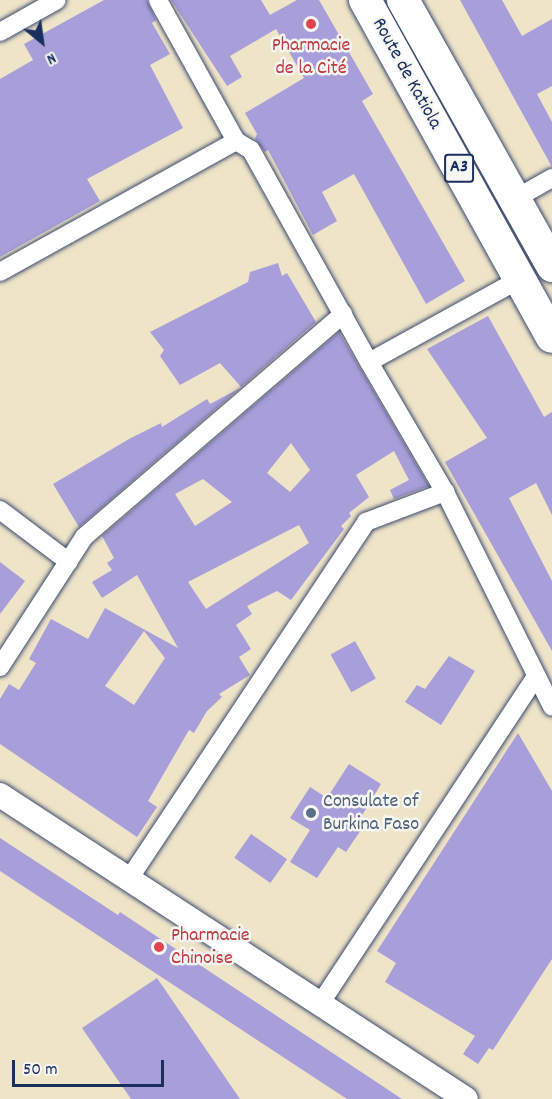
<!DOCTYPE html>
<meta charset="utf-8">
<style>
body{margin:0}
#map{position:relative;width:552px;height:1099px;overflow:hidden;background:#eee4c8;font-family:Dekko,sans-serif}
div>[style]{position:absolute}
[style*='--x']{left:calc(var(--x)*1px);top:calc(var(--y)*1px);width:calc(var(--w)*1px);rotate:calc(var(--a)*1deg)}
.building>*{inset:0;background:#a89ed9;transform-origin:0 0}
.roads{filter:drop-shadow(0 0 2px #3b4a6e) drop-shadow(0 0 2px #3b4a6e)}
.street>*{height:18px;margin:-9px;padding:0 9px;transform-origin:9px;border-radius:9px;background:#fff}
.secondary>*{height:24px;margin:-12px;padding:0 12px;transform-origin:12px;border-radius:12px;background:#fff}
.highway>*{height:32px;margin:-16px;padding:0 16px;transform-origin:16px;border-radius:16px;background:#fff}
.dots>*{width:16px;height:16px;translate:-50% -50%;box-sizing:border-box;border:3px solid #f6f6f2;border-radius:50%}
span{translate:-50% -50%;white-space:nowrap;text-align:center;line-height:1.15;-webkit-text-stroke:5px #f6f6f2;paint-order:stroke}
.shield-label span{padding:2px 4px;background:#f6f6f2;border:2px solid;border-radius:4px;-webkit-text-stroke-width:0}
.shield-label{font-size:18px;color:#1b2f5e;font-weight:700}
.health-label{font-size:20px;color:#be3a42}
.left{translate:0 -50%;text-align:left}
.street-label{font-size:20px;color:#1b2f5e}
.service-label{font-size:20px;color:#4e5e75}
.north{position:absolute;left:12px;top:12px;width:60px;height:60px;-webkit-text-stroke:4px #f6f6f2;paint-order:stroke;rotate:151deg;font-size:16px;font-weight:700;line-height:24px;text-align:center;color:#1b2f5e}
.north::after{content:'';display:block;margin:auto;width:21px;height:27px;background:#1b2f5e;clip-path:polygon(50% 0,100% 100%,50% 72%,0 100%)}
.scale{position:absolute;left:12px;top:1060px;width:152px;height:27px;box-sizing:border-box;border:3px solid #1b2f5e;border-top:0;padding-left:8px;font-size:18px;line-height:21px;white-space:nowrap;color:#1b2f5e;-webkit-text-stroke:4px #f6f6f2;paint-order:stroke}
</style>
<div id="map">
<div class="building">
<div style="clip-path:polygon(104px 0,147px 0,156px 20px,152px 23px,170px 54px,150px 65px,183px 128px,87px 179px,100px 201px,0 257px,0 79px,33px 60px,24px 44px)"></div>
<div style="clip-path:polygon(171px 0,261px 0,270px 15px,297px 0,319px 0,373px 94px,362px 101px,465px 281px,426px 304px,354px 174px,322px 192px,337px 221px,313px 235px,268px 150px,265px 152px,255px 139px,257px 134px,245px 113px,304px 78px,276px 29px,230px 56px,242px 77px,227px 86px)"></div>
<div style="clip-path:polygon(460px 0,502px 0,522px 36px,552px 19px,552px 86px,537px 94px,552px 122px,552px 167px)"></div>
<div style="clip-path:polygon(278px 263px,282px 276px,287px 273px,316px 322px,241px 387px,220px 363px,180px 385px,160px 356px,164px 350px,150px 332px,248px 282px,250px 272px)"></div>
<div style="clip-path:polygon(488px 316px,544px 417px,552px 412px,552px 515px,536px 483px,509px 498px,552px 581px,552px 651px,445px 462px,487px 438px,427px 349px)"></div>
<div style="clip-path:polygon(evenodd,339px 332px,429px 486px,394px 499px,390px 490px,409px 480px,394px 451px,356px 475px,369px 497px,349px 513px,351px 516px,341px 526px,344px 529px,291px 600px,277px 591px,247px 606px,252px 614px,236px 625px,251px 649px,239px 657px,250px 675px,219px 694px,222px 697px,207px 711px,194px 733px,189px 730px,148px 801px,157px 807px,137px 837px,0 744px,0 699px,9px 684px,19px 690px,36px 663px,29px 659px,51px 619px,88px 639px,105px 608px,178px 648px,137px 575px,102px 598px,92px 582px,112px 570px,107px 563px,114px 558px,102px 536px,339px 332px,291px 443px,310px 470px,290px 492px,267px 473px,291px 443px,339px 332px,203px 479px,232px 502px,195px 526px,175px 494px,203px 479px,339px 332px,299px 525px,309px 543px,206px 609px,188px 582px,299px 525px,339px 332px,144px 631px,165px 658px,134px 705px,105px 686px,144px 631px)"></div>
<div style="clip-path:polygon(240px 388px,79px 527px,53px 484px,129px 439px,161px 423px,162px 427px,207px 399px,210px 404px)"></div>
<div style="clip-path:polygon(0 562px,25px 581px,0 614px)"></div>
<div style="left:355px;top:641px;width:43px;height:28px;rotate:61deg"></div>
<div style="clip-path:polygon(449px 656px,475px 671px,441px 725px,405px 702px,417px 685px,425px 689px)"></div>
<div style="clip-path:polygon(518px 733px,552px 791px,552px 959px,493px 1050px,489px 1048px,478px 1064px,463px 1054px,475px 1036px,385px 982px,396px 963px,377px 951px)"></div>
<div style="clip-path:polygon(349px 764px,381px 784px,361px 817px,367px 821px,346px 852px,338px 847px,317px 878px,290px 862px,310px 830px,290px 818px,310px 787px,327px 798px)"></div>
<div style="left:251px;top:834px;width:44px;height:29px;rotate:35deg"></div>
<div style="clip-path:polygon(0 838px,118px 915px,120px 912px,402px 1099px,347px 1099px,0 871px)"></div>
<div style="clip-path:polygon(157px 978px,240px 1099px,131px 1099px,82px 1028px)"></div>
</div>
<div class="roads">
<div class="street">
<div style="--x:0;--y:32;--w:65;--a:-29.3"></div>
<div style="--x:236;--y:141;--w:17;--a:31"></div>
<div style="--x:251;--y:150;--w:243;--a:60.9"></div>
<div style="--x:515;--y:199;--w:43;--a:-29.6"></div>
<div style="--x:0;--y:272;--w:270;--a:-29"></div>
<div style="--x:236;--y:141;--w:161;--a:-119"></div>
<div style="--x:520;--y:279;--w:172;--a:151.2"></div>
<div style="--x:369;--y:362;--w:151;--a:59.7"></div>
<div style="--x:445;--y:492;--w:240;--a:63.5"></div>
<div style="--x:0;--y:510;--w:86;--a:37"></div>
<div style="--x:0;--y:667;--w:155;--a:-57.1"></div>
<div style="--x:84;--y:537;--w:342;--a:-40.7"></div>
<div style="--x:129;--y:879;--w:429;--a:-56.4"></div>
<div style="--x:366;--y:522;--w:85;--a:-20.8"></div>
<div style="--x:320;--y:1004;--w:392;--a:-56.6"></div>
</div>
<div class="secondary">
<div style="--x:0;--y:795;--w:556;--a:33.12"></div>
</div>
<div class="highway">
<div style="--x:365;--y:0;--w:385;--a:61"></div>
<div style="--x:403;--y:0;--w:305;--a:60.7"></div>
</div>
</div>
<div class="dots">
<div style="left:311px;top:24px;background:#e0444e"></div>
<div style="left:311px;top:813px;background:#5c6f8a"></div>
<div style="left:159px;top:947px;background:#e0444e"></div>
</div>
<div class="shield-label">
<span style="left:459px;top:168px">A3</span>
</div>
<div class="health-label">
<span style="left:311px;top:58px">Pharmacie<br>de la Cité</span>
<span class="left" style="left:171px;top:948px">Pharmacie<br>Chinoise</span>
</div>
<div class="street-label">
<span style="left:406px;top:74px;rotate:61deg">Route de Katiola</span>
</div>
<div class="service-label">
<span class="left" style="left:323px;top:814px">Consulate of<br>Burkina Faso</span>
</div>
<div class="north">N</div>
<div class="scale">50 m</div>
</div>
